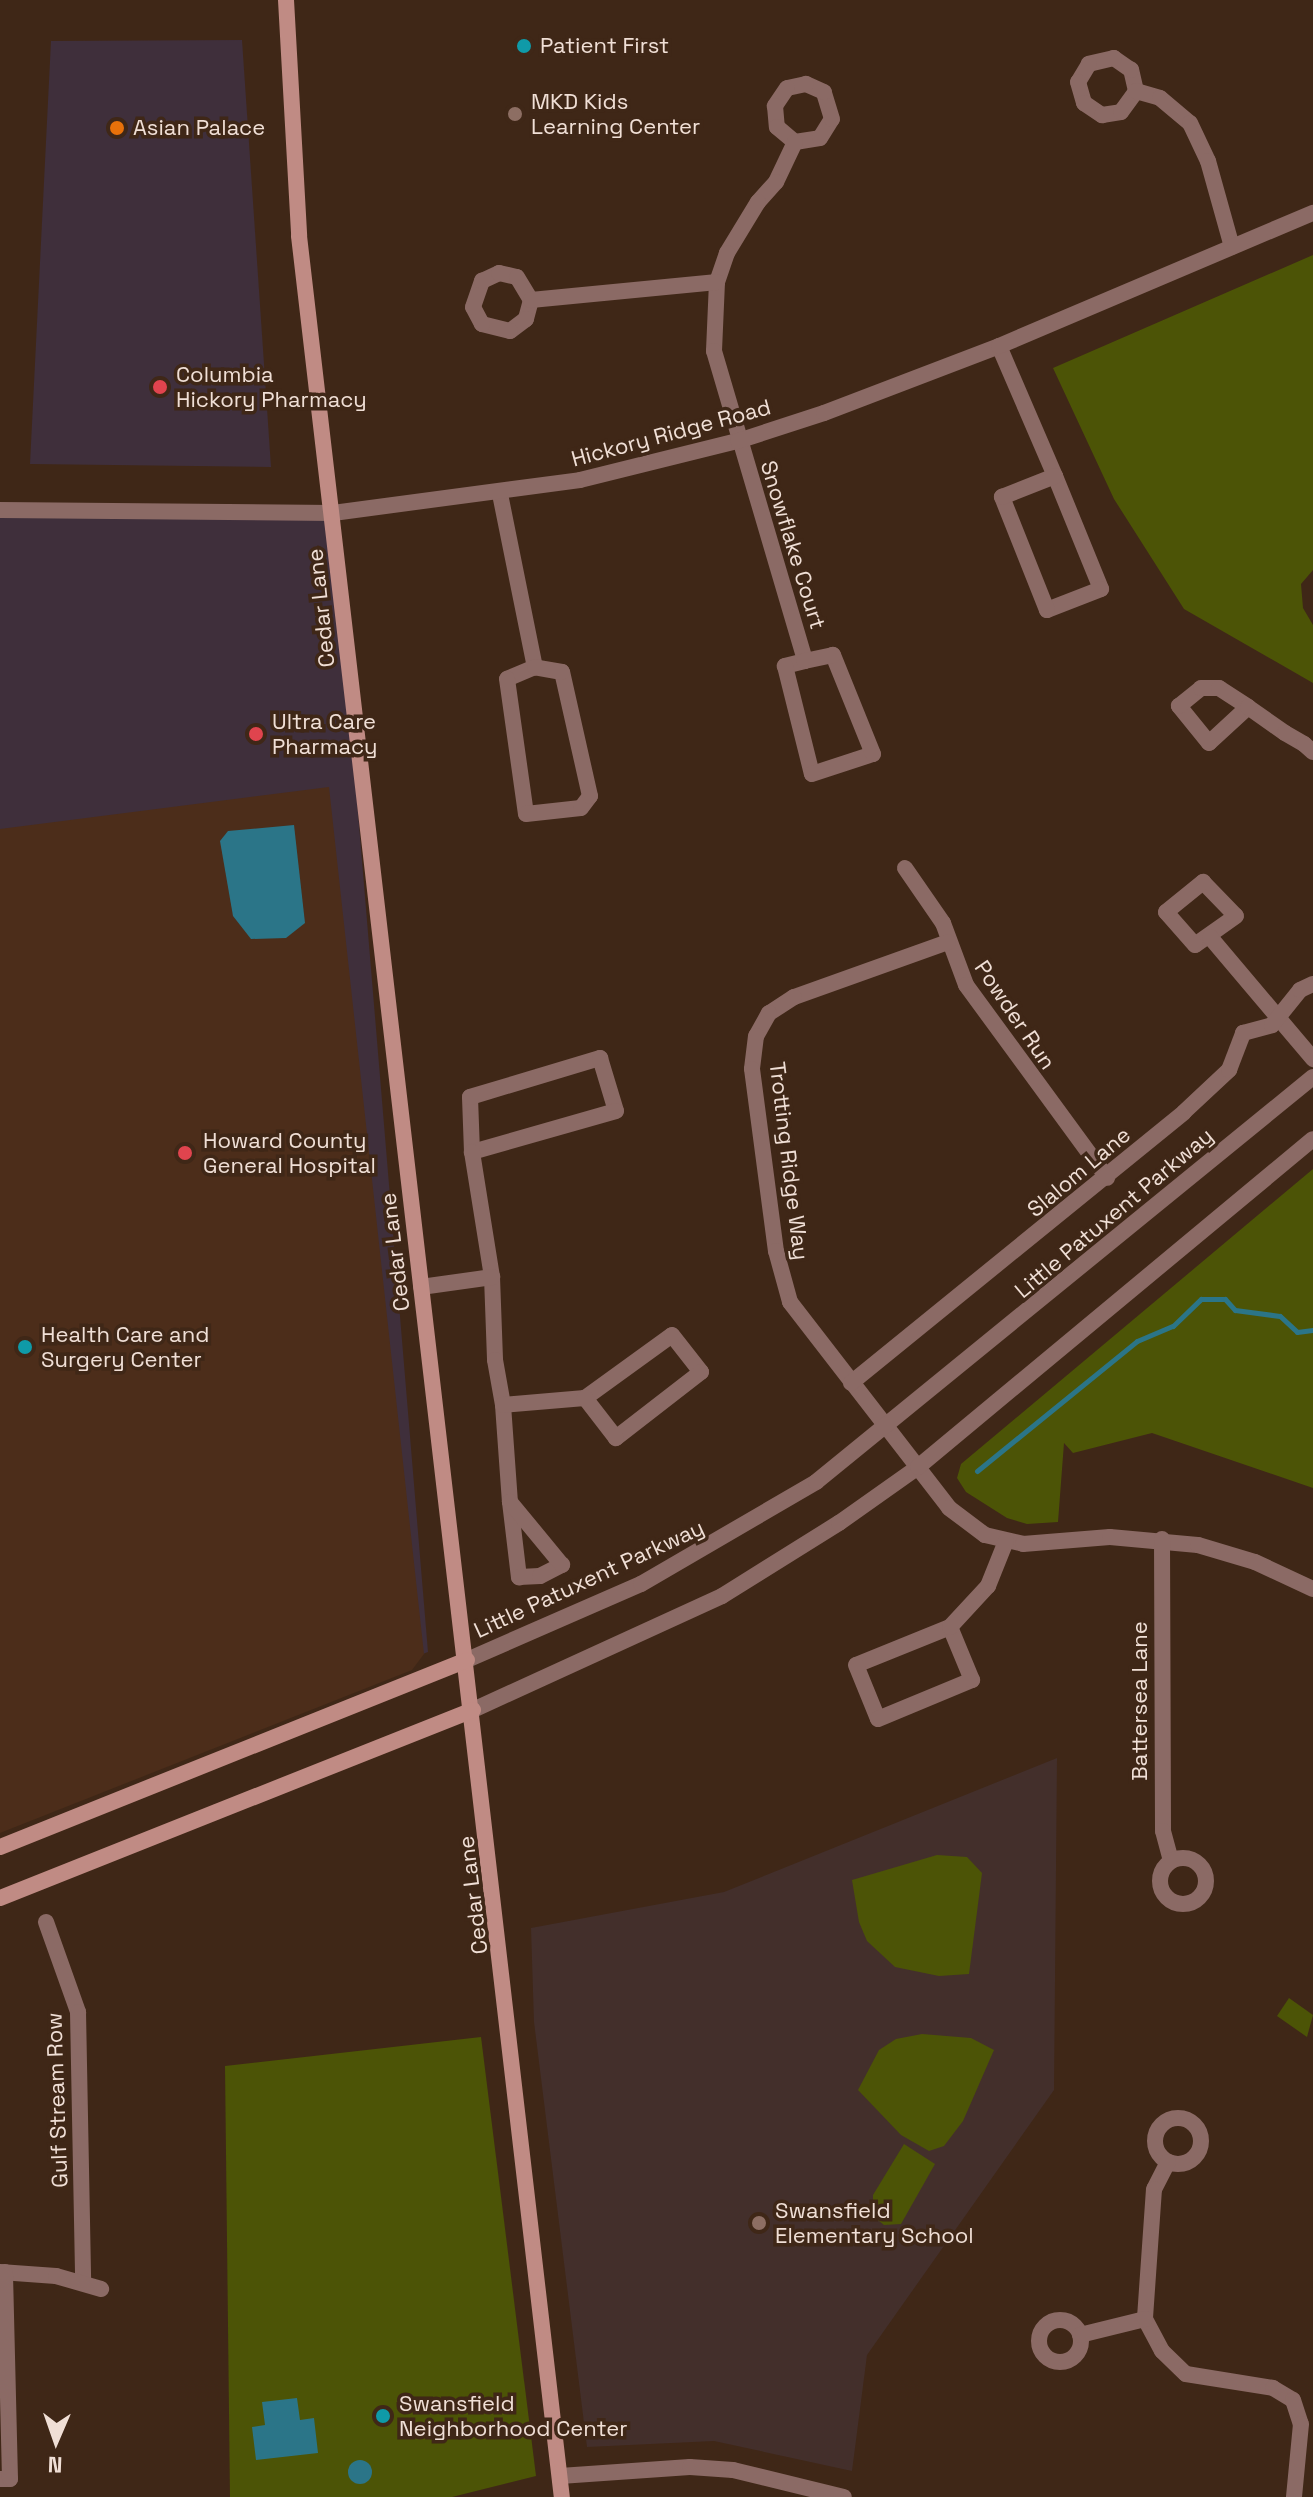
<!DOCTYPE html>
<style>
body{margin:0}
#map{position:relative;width:1313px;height:2497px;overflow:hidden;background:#3f2717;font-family:"Space Grotesk",sans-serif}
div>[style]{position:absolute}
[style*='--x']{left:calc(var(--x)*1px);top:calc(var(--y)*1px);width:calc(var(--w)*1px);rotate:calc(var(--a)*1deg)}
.commercial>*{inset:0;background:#3f2f3b}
.built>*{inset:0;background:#4c2d1a}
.education>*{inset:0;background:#432f2b}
.green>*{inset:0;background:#4c5406}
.water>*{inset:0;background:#2b7588}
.round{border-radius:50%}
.stream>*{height:5px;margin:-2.5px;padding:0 2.5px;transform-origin:2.5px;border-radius:2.5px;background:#2b7588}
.minor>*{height:16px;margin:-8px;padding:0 8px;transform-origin:8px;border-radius:8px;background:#8b6a65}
.minor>.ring{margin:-8px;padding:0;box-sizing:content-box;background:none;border:16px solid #8b6a65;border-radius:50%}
.tertiary>*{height:16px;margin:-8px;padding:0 8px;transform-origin:8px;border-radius:8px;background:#8b6a65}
.secondary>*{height:16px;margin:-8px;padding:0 8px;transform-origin:8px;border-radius:8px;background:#c08b84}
.dots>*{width:22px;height:22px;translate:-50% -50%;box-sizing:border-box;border:4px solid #3f2717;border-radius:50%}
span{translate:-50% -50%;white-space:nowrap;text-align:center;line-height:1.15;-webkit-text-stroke:7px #3f2717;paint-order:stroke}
.poi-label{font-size:22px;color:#f0dfd6}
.left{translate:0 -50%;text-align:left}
.street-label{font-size:22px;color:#f0dfd6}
.north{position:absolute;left:16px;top:2401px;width:80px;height:80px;-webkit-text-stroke:6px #3f2717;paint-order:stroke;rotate:182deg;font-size:22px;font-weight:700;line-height:32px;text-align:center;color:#f0dfd6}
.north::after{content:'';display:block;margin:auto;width:28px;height:36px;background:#f0dfd6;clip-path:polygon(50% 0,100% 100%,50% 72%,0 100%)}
</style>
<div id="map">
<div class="commercial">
<div style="clip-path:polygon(242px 40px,271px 467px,30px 464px,51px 41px)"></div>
<div style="clip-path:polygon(0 508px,333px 513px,428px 1652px,0 1816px)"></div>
</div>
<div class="built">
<div style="clip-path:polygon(329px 787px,424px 1654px,412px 1670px,0 1833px,0 829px)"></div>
</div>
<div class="education">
<div style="clip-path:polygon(1057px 1758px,1054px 2090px,867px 2355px,852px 2471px,714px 2441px,587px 2447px,534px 2022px,531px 1928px,724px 1892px)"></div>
</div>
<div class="green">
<div style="clip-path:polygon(1313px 255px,1313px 570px,1301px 584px,1303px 608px,1313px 625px,1313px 683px,1184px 609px,1114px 499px,1053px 368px)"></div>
<div style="clip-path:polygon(1313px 1169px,1313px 1488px,1152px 1433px,1073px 1453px,1064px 1443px,1058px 1522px,1027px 1524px,1007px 1518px,966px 1492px,957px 1478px,961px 1464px)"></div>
<div style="clip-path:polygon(937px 1855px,967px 1857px,982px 1873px,969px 1974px,939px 1976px,895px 1967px,867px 1941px,859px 1922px,852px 1880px)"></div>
<div style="clip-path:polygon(1289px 1998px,1313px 2015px,1307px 2037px,1277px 2016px)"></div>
<div style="clip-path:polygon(922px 2034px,971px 2038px,994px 2050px,963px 2121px,944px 2146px,929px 2151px,901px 2135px,858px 2090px,879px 2050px,896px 2039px)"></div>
<div style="clip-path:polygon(481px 2037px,536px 2476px,452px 2497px,230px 2497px,225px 2066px)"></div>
<div style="clip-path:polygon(904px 2144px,935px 2164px,901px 2224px,884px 2225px,873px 2216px,873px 2195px)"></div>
</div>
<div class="water">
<div style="clip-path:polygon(294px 825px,305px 923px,286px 938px,251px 939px,233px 916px,220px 841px,228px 831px)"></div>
<div style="clip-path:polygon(297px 2398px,300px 2420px,314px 2418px,318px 2453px,256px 2460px,252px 2427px,265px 2425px,262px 2402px)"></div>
<div class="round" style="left:348px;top:2460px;width:24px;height:24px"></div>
</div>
<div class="stream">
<div style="--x:977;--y:1471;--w:206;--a:-39.1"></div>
<div style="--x:1137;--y:1341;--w:39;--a:-23"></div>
<div style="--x:1173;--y:1326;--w:39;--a:-44"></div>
<div style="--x:1201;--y:1299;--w:24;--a:0"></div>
<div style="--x:1225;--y:1299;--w:15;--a:48"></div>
<div style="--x:1235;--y:1310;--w:45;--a:7.6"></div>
<div style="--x:1280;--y:1316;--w:23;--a:43"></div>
<div style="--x:1297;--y:1332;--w:16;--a:-7"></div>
</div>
<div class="minor">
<div style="--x:1136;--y:91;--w:22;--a:-103"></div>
<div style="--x:1131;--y:70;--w:21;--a:-145"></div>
<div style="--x:1114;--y:58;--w:26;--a:167"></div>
<div style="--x:1089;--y:64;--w:21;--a:121"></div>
<div style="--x:1078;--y:82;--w:22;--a:74"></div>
<div style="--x:1084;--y:103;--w:22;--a:34"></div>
<div style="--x:1102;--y:115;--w:19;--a:-9"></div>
<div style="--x:1121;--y:112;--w:26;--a:-54"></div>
<div style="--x:1136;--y:91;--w:25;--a:16"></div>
<div style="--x:1160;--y:98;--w:39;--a:40"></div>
<div style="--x:1190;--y:123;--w:42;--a:64.7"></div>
<div style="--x:1208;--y:161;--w:89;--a:74.4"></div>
<div style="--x:795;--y:142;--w:25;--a:-9"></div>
<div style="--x:820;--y:138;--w:22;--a:-58"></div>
<div style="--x:832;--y:119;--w:28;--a:-107"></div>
<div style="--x:824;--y:92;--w:20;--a:-156"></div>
<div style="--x:806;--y:84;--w:19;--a:168"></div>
<div style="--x:787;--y:88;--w:22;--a:124"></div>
<div style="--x:775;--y:106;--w:21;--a:85"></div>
<div style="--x:777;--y:127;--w:23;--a:40"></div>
<div style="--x:795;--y:142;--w:44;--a:115.4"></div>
<div style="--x:776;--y:182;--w:27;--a:132"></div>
<div style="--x:758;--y:202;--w:60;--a:121.3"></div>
<div style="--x:727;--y:253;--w:31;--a:109"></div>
<div style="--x:717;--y:282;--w:69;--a:92.5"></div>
<div style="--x:714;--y:351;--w:323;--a:73.6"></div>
<div style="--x:805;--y:661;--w:21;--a:166"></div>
<div style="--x:785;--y:666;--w:111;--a:76"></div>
<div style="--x:812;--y:774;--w:64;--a:-18.2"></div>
<div style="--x:873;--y:754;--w:107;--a:-112"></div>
<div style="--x:833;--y:655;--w:29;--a:168"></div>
<div style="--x:531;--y:300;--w:20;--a:105"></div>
<div style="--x:526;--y:319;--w:20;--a:143"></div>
<div style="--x:510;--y:331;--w:29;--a:-166"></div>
<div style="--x:482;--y:324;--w:19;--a:-118"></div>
<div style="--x:473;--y:307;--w:28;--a:-71"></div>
<div style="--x:482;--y:281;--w:19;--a:-25"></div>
<div style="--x:499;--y:273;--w:18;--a:13"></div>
<div style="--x:517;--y:277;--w:27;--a:59"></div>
<div style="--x:531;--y:300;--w:187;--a:-5.5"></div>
<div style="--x:999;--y:346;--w:142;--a:66.7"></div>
<div style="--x:1055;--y:476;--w:122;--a:67.8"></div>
<div style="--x:1101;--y:589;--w:58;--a:158.7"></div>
<div style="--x:1047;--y:610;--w:122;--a:-111.7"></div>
<div style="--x:1002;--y:497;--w:57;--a:-21.6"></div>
<div style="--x:500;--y:494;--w:177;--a:78.6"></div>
<div style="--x:535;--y:667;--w:30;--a:157"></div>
<div style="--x:507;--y:679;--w:136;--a:82"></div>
<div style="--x:526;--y:814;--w:55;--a:-6.2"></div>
<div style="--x:581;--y:808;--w:15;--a:-53"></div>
<div style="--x:590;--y:796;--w:127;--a:-102.7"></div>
<div style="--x:562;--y:672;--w:27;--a:-170"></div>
<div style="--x:1248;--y:707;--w:53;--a:137.3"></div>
<div style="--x:1209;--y:743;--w:48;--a:-129"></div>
<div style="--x:1179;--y:706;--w:28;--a:-39"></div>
<div style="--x:1201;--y:688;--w:18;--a:0"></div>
<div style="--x:1219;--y:688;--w:35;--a:33"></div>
<div style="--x:1248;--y:707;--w:45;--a:35.1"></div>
<div style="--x:1285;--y:733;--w:22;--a:30"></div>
<div style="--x:1304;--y:744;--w:12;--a:42"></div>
<div style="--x:905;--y:868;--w:67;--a:55.4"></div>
<div style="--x:943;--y:923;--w:66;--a:69.6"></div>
<div style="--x:966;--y:985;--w:239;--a:53.8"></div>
<div style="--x:1203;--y:882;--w:47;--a:45.9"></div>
<div style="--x:1236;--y:916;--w:50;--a:144.7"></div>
<div style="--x:1195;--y:945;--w:44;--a:-131.3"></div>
<div style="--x:1166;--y:912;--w:48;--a:-39"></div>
<div style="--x:1210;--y:937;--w:160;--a:49.8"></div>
<div style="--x:948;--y:942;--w:164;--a:160.3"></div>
<div style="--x:794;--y:997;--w:30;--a:147"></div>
<div style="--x:769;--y:1013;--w:26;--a:119"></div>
<div style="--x:756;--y:1036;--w:33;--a:97"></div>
<div style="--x:752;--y:1069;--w:184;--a:82.5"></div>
<div style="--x:776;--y:1251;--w:53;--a:74.6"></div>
<div style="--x:790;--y:1302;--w:260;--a:52.3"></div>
<div style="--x:949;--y:1508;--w:45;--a:36.9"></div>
<div style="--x:985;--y:1535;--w:39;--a:13"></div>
<div style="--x:1023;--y:1544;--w:87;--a:-4.6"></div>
<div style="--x:1110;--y:1537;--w:88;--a:5.2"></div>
<div style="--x:1198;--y:1545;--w:59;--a:16.6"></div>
<div style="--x:1255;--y:1562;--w:64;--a:25"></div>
<div style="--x:472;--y:1152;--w:55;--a:-92.1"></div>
<div style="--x:470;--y:1097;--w:136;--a:-16.7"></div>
<div style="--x:600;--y:1058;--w:55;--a:73.2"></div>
<div style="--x:616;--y:1111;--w:150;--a:164.1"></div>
<div style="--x:472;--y:1152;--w:127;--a:80.9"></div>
<div style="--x:492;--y:1277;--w:83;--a:87.9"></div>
<div style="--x:495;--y:1360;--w:46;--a:79.9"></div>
<div style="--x:503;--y:1405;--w:97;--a:85.9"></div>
<div style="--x:510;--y:1502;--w:76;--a:83.2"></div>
<div style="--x:519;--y:1577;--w:21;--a:-3"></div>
<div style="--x:540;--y:1576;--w:25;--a:-27"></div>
<div style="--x:562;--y:1565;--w:82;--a:-129.5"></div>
<div style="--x:421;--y:1287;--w:72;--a:-8"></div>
<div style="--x:851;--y:1383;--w:429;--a:-39.1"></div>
<div style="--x:1184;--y:1112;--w:62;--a:-43"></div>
<div style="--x:1229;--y:1070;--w:40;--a:-69"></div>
<div style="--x:1243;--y:1033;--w:30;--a:-15"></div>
<div style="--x:1272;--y:1025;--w:45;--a:-51.3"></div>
<div style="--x:1300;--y:990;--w:14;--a:-25"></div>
<div style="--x:503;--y:1405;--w:82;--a:-4.9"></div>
<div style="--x:585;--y:1398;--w:107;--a:-35.9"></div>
<div style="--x:672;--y:1335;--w:47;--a:51.9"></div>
<div style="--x:701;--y:1372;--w:108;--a:142.2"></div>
<div style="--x:616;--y:1438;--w:51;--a:-127.8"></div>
<div style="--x:1162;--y:1539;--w:292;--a:89.8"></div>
<div style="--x:1163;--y:1831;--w:31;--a:75"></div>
<div style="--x:950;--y:1627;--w:101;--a:158"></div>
<div style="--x:856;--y:1665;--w:58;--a:67.8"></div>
<div style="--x:878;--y:1719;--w:102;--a:-22.5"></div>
<div style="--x:972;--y:1680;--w:57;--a:-112.5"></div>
<div style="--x:950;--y:1627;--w:56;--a:-47.2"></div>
<div style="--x:988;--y:1586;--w:48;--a:-68.2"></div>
<div class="ring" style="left:1160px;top:1858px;width:30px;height:30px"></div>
<div style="--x:46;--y:1922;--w:96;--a:70.4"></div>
<div style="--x:78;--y:2012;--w:269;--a:88.9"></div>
<div class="ring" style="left:1155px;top:2118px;width:30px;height:30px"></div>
<div style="--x:1168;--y:2162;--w:30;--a:117"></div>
<div style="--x:1154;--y:2189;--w:130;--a:94"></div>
<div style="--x:1145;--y:2319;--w:36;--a:62"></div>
<div style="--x:1162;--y:2351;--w:33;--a:44"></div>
<div style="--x:1186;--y:2374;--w:88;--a:9.1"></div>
<div style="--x:1273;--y:2388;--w:23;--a:31"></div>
<div style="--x:1293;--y:2400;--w:25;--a:72"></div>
<div style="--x:1301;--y:2424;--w:73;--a:95.5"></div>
<div style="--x:0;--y:2272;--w:56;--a:4.1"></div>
<div style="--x:56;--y:2276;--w:47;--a:16.1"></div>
<div class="ring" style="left:1039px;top:2320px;width:26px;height:26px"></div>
<div style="--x:1080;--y:2335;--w:67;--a:-13.8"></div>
<div style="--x:560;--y:2476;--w:130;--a:-4"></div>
<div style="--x:690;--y:2467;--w:43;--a:4"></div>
<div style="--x:733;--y:2470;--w:114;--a:13.7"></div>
<div style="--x:0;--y:2479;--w:10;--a:0"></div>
<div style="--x:10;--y:2479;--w:207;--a:-91.4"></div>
</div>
<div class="tertiary">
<div style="--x:0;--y:510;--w:333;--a:0.5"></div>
<div style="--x:333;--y:513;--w:249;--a:-7.6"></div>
<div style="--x:580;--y:480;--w:163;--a:-13.9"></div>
<div style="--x:738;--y:441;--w:90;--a:-18"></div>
<div style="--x:824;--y:413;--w:187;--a:-20.9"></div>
<div style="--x:999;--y:346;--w:341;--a:-23"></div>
<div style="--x:467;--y:1660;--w:190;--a:-23.6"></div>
<div style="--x:641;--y:1584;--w:203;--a:-30.2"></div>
<div style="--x:816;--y:1482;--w:641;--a:-39.18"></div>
<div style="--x:473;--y:1710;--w:274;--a:-24.6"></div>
<div style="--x:722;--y:1596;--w:138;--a:-32"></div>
<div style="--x:839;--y:1523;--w:97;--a:-35.3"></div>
<div style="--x:918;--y:1467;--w:513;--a:-39.71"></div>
</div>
<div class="secondary">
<div style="--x:286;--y:0;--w:236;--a:86.8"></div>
<div style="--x:299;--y:236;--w:2276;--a:83.37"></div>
<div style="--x:0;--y:1847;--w:503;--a:-21.82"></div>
<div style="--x:0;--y:1898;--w:509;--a:-21.68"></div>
</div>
<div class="dots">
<div style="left:524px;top:46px;background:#0f9aa8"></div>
<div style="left:515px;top:114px;background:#8d6e63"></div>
<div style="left:117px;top:128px;background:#e8710a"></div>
<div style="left:160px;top:387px;background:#e0444e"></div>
<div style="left:256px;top:734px;background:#e0444e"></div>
<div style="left:185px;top:1153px;background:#e0444e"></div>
<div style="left:25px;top:1347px;background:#0f9aa8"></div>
<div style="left:759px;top:2223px;background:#8d6e63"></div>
<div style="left:383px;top:2416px;background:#0f9aa8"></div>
</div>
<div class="poi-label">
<span class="left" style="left:540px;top:46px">Patient First</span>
<span class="left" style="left:531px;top:114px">MKD Kids<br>Learning Center</span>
<span class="left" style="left:133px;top:128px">Asian Palace</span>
<span class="left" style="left:176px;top:387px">Columbia<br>Hickory Pharmacy</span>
<span class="left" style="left:272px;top:734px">Ultra Care<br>Pharmacy</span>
<span class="left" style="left:203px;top:1153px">Howard County<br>General Hospital</span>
<span class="left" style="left:41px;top:1347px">Health Care and<br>Surgery Center</span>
<span class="left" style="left:775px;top:2223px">Swansfield<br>Elementary School</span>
<span class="left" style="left:399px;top:2416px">Swansfield<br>Neighborhood Center</span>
</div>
<div class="street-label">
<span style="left:671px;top:433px;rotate:-15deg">Hickory Ridge Road</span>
<span style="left:793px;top:545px;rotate:73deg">Snowflake Court</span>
<span style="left:321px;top:608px;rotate:-96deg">Cedar Lane</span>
<span style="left:1015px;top:1015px;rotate:56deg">Powder Run</span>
<span style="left:789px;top:1161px;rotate:83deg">Trotting Ridge Way</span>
<span style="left:1079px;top:1172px;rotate:-40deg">Slalom Lane</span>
<span style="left:1114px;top:1213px;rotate:-40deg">Little Patuxent Parkway</span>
<span style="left:395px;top:1252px;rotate:-97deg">Cedar Lane</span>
<span style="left:589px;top:1579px;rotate:-25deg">Little Patuxent Parkway</span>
<span style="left:1140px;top:1701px;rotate:-90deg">Battersea Lane</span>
<span style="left:473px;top:1895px;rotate:-97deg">Cedar Lane</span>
<span style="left:57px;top:2100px;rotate:-92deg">Gulf Stream Row</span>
</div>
<div class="north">N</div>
</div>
